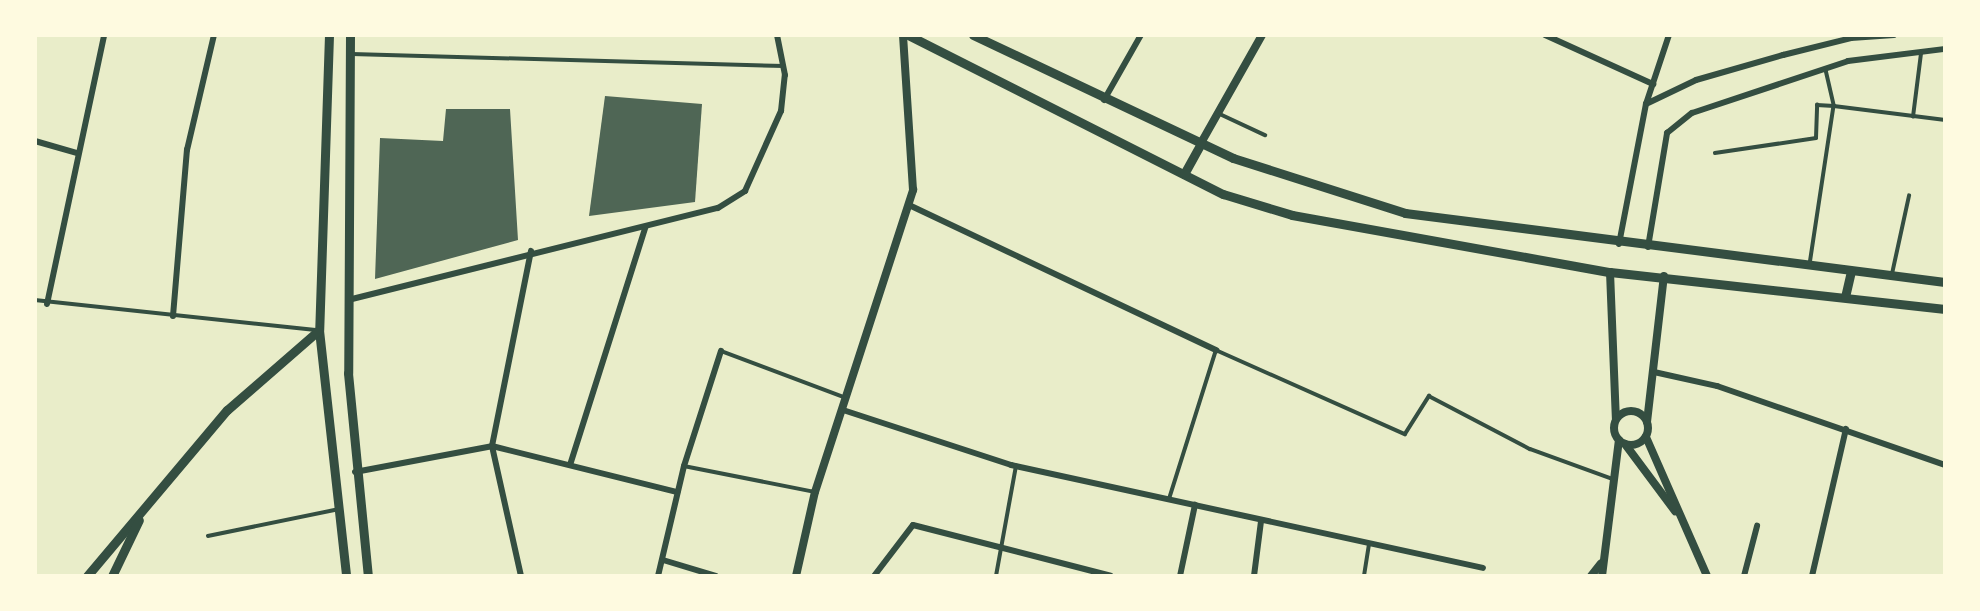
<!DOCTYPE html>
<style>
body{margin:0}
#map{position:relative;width:1980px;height:611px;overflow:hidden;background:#e9edc9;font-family:Georgia,serif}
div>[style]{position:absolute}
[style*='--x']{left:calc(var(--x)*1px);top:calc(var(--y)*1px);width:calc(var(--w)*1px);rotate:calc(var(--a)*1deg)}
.building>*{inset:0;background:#4f6655}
.service>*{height:3.5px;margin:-1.75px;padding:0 1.75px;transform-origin:1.75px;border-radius:1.75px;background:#344e41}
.minor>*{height:6px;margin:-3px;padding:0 3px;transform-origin:3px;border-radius:3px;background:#344e41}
.tertiary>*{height:8px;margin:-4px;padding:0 4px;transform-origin:4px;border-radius:4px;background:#344e41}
.tertiary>.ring{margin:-4px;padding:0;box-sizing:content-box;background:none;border:8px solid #344e41;border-radius:50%}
.secondary>*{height:9px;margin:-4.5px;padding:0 4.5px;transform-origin:4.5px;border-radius:4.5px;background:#344e41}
span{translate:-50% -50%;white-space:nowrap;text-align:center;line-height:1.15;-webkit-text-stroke:5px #fefae0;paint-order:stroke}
.frame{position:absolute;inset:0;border:37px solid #fefae0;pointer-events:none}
</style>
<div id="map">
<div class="building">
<div style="clip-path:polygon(605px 96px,702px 104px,695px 202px,589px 216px)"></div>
<div style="clip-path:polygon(446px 109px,510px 109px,518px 240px,375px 279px,380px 138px,443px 141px)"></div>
</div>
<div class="service">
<div style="--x:352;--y:54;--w:432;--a:1.6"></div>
<div style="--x:1826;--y:70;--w:37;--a:77"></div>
<div style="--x:1834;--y:106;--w:112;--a:7.2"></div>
<div style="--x:1220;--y:114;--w:50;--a:25"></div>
<div style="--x:1913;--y:117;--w:64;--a:-82.8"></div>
<div style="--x:1715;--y:153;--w:102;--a:-8.4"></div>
<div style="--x:1816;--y:138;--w:33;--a:-88"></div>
<div style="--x:1817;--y:105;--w:17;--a:3"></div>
<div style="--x:1834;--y:106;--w:160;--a:98.6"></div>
<div style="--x:1892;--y:274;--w:80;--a:-77.7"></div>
<div style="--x:35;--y:300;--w:282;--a:6.1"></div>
<div style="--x:721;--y:351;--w:131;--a:20.5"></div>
<div style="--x:684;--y:466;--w:134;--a:11.2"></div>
<div style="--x:1169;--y:499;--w:156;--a:-72.5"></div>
<div style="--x:1216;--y:350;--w:207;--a:24"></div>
<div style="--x:1405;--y:434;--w:45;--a:-57.7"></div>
<div style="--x:1429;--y:396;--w:114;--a:27.7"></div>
<div style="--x:1530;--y:449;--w:88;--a:19.9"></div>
<div style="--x:208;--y:536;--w:130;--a:-11.6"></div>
<div style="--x:996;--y:576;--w:112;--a:-79.7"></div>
<div style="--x:1364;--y:576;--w:31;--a:-81"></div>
</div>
<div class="minor">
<div style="--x:1545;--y:35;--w:119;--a:24.4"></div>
<div style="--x:1104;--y:100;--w:75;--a:-60.4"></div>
<div style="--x:1646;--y:104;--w:55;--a:-25.6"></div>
<div style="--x:1696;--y:80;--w:91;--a:-16"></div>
<div style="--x:1783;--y:55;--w:70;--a:-14"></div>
<div style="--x:1851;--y:38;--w:43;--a:-4"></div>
<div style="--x:35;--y:141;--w:44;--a:15.9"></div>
<div style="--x:909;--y:205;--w:340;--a:25.3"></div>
<div style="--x:1619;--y:244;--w:143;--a:-79.1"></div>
<div style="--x:1646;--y:104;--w:73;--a:-71.6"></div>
<div style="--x:1648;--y:247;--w:116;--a:-80.5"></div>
<div style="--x:1667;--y:133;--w:32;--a:-39"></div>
<div style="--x:1692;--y:113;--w:164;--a:-18.4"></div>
<div style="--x:1848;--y:61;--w:98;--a:-7.1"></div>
<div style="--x:348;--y:300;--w:381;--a:-14"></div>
<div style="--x:718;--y:208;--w:32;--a:-32"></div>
<div style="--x:745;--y:191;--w:88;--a:-65.8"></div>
<div style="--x:781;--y:111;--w:36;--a:-84"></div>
<div style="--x:785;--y:75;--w:41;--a:-101.3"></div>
<div style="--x:47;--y:304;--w:275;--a:-78"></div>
<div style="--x:173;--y:316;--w:167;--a:-85.2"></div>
<div style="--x:187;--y:150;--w:118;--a:-76.8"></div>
<div style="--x:1654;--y:372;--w:65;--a:12.5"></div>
<div style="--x:1717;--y:386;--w:241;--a:19.1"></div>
<div style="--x:843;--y:410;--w:177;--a:18.1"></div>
<div style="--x:1011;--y:465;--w:483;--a:12.3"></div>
<div style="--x:570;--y:465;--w:249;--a:-72.4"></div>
<div style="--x:355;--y:472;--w:139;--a:-10.7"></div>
<div style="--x:492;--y:446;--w:191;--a:14"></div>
<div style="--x:663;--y:560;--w:55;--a:16.8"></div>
<div style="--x:521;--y:576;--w:133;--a:-102.6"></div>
<div style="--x:492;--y:446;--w:199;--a:-78.7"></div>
<div style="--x:658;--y:576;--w:113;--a:-76.7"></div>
<div style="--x:684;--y:466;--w:121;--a:-72.2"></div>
<div style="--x:874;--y:576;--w:64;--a:-52.6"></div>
<div style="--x:913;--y:525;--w:204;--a:14.4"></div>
<div style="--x:1180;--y:576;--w:73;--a:-78.1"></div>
<div style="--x:1254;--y:576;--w:55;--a:-82.7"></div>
<div style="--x:1744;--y:576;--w:52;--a:-75.4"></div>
<div style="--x:1812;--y:576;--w:151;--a:-77"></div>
</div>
<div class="tertiary">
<div style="--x:1201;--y:143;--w:124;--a:-60.5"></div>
<div style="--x:1610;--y:272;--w:147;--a:87.7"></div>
<div class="ring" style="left:1614px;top:411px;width:26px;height:26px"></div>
<div style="--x:1647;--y:422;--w:147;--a:-83.4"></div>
<div style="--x:1646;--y:437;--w:152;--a:66.3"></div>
<div style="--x:1625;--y:444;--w:84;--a:53.3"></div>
<div style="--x:796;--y:576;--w:86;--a:-77.3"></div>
<div style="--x:815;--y:492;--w:318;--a:-72"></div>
<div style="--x:913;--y:190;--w:155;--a:-93.7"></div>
<div style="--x:1591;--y:576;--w:16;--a:-52"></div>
<div style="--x:1602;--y:576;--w:137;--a:-82.9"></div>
</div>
<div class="secondary">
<div style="--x:329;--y:35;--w:295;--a:91.9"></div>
<div style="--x:319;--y:330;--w:247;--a:83.7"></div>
<div style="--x:350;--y:35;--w:338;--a:90.3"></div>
<div style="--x:348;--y:373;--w:204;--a:84.4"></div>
<div style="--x:908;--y:35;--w:353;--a:26.8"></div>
<div style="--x:1223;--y:194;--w:72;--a:16.9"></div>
<div style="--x:1292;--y:215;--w:323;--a:10.2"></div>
<div style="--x:1610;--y:272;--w:337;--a:6.3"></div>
<div style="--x:973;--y:35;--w:288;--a:25.3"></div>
<div style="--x:1233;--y:158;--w:181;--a:17.7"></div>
<div style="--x:1405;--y:213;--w:544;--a:7.28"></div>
<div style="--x:1184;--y:174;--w:35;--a:-61"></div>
<div style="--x:1845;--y:297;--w:27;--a:-77"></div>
<div style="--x:87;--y:576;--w:217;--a:-49.9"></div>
<div style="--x:227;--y:410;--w:122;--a:-41"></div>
<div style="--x:112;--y:576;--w:62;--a:-64.3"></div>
</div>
<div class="frame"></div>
</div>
